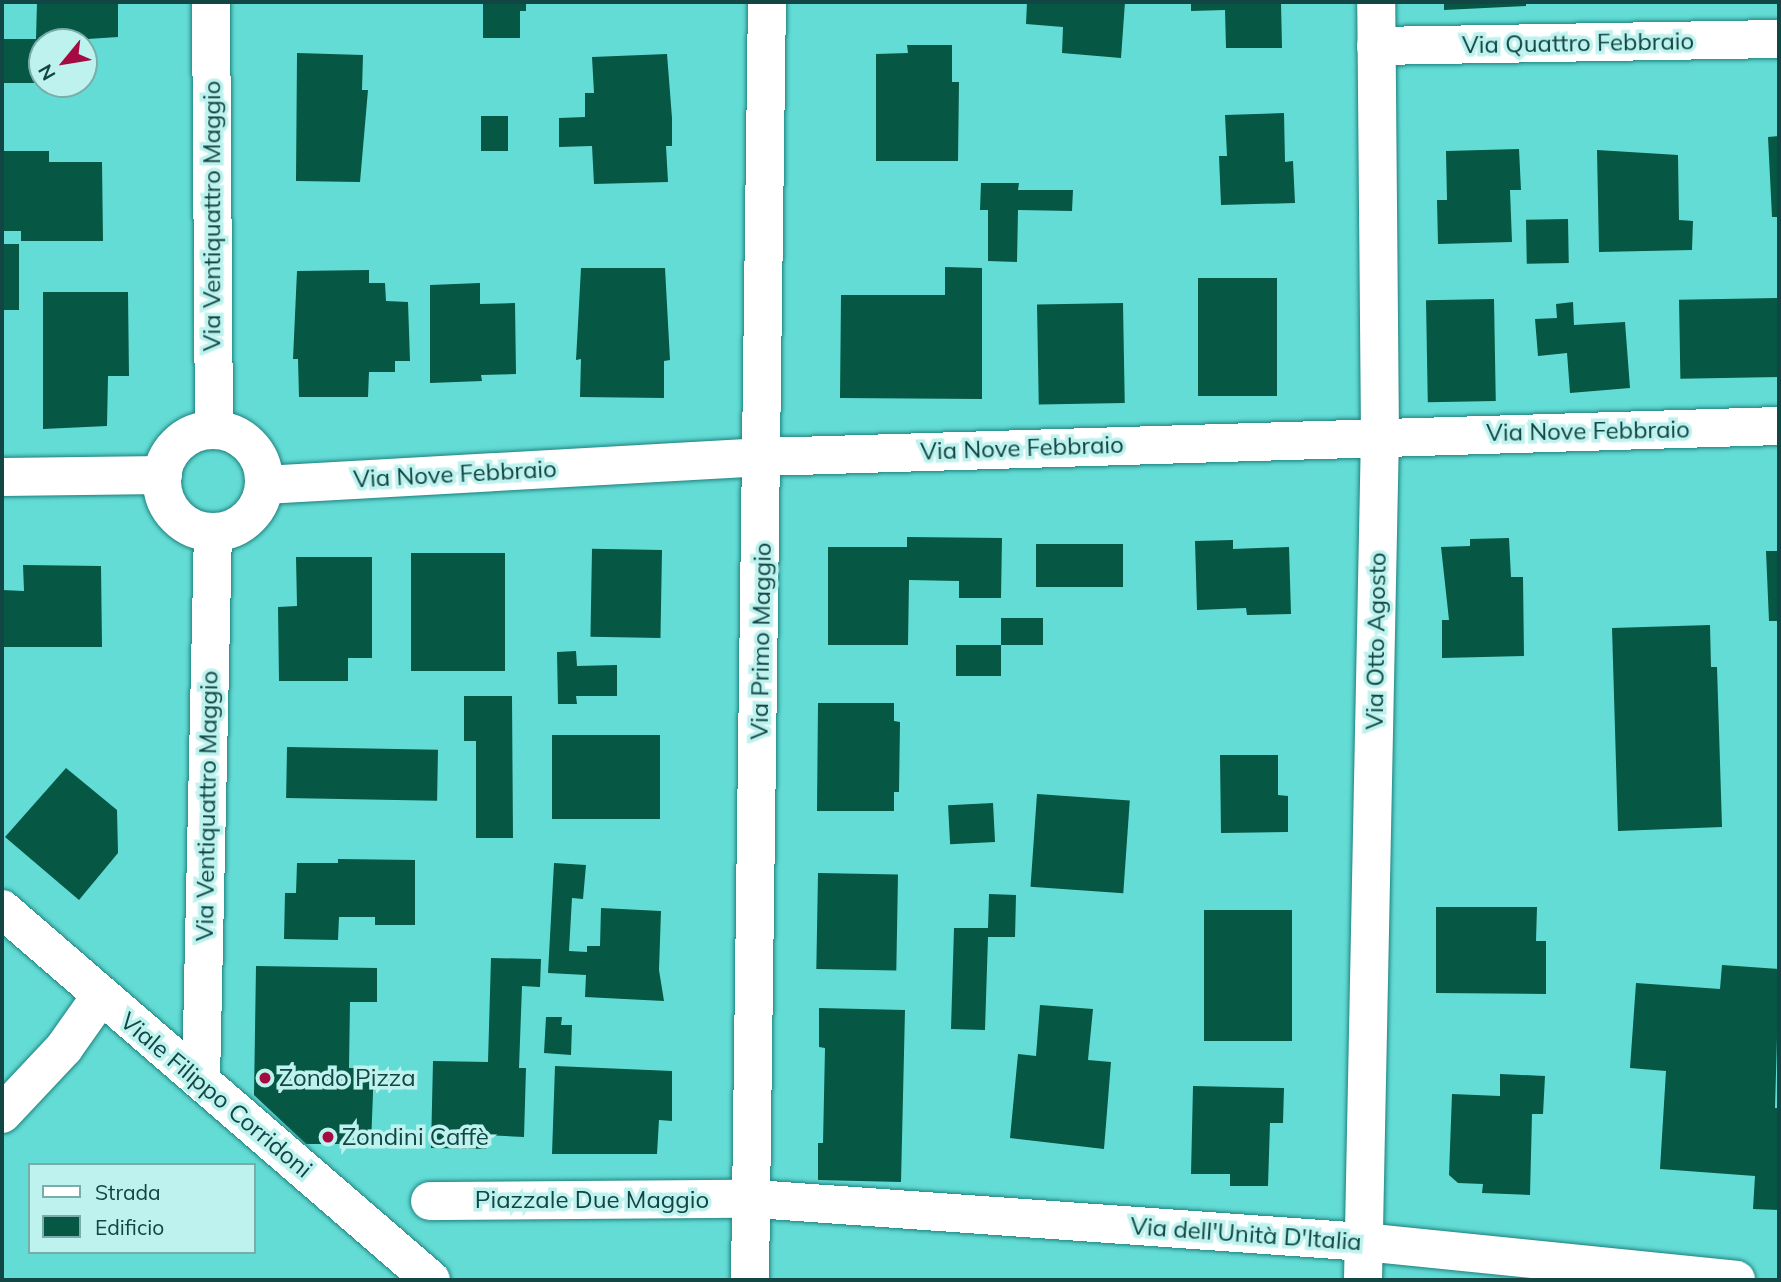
<!DOCTYPE html>
<meta charset="utf-8">
<style>
body{margin:0}
#map{position:relative;width:1781px;height:1282px;overflow:hidden;background:#64dcd6;font-family:Mulish,sans-serif}
div>[style]{position:absolute}
[style*='--x']{left:calc(var(--x)*1px);top:calc(var(--y)*1px);width:calc(var(--w)*1px);rotate:calc(var(--a)*1deg)}
.building>*{inset:0;background:#065744;transform-origin:0 0}
.roads{filter:drop-shadow(0 0 2px #1e817d) drop-shadow(0 0 2px #1e817d)}
.minor>*{height:38px;margin:-19px;padding:0 19px;transform-origin:19px;border-radius:19px;background:#fff}
.minor>.ring{margin:-19px;padding:0;box-sizing:content-box;background:none;border:38px solid #fff;border-radius:50%}
.major>*{height:38px;margin:-19px;padding:0 19px;transform-origin:19px;border-radius:19px;background:#fff}
.dots>*{width:19px;height:19px;translate:-50% -50%;box-sizing:border-box;border:4px solid #bdf2ee;border-radius:50%}
span{translate:-50% -50%;white-space:nowrap;text-align:center;line-height:1.15;-webkit-text-stroke:7px #bdf2ee;paint-order:stroke}
.street-label{font-size:24px;color:#114644}
.poi-label{font-size:24px;color:#114644}
.left{translate:0 -50%;text-align:left}
.frame{position:absolute;inset:0;border:4px solid #114644;pointer-events:none}
.legend{position:absolute;left:28px;top:1163px;width:228px;height:91px;box-sizing:border-box;background:#bdf2ee;border:2px solid #78adaa;margin:0;padding:9px 12px;list-style:none;font-size:21px;color:#114644}
.legend li{display:flex;align-items:center;gap:14px;height:35px}
.legend b{width:35px;border:2px solid #78adaa}
.north{position:absolute;left:28px;top:28px;width:70px;height:70px;box-sizing:border-box;background:#bdf2ee;border:2px solid #78adaa;border-radius:50%;rotate:240deg;font-size:19px;font-weight:700;line-height:28px;text-align:center;color:#114644}
.north::after{content:'';display:block;margin:auto;width:24px;height:32px;background:#a50b41;clip-path:polygon(50% 0,100% 100%,50% 72%,0 100%)}
</style>
<div id="map">
<div class="building">
<div style="clip-path:polygon(37px 2px,118px 2px,118px 37px,42px 42px,42px 83px,2px 83px,2px 39px,36px 39px)"></div>
<div style="clip-path:polygon(483px 2px,526px 2px,526px 11px,520px 11px,520px 38px,483px 38px)"></div>
<div style="clip-path:polygon(1027px 2px,1125px 2px,1121px 58px,1062px 53px,1063px 27px,1026px 24px)"></div>
<div style="clip-path:polygon(1191px 2px,1281px 2px,1282px 48px,1226px 48px,1225px 10px,1191px 11px)"></div>
<div style="clip-path:polygon(1444px 2px,1526px 2px,1526px 6px,1444px 10px)"></div>
<div style="clip-path:polygon(907px 45px,952px 45px,952px 82px,959px 82px,958px 161px,876px 161px,876px 54px,908px 53px)"></div>
<div style="clip-path:polygon(297px 53px,363px 55px,362px 90px,368px 90px,360px 182px,296px 181px)"></div>
<div style="clip-path:polygon(667px 54px,672px 118px,672px 146px,666px 146px,668px 182px,594px 184px,592px 146px,559px 147px,559px 118px,585px 117px,585px 93px,594px 93px,592px 57px)"></div>
<div style="clip-path:polygon(1284px 113px,1285px 162px,1293px 161px,1295px 203px,1221px 205px,1219px 156px,1227px 156px,1225px 115px)"></div>
<div style="left:508px;top:116px;width:35px;height:27px;rotate:90deg"></div>
<div style="clip-path:polygon(1779px 136px,1779px 217px,1772px 217px,1768px 137px)"></div>
<div style="clip-path:polygon(1519px 149px,1521px 190px,1510px 190px,1512px 242px,1438px 244px,1437px 200px,1447px 200px,1446px 151px)"></div>
<div style="clip-path:polygon(1597px 150px,1678px 155px,1679px 220px,1693px 221px,1692px 250px,1599px 252px)"></div>
<div style="clip-path:polygon(2px 151px,49px 151px,49px 162px,102px 162px,103px 241px,21px 241px,21px 231px,2px 231px)"></div>
<div style="clip-path:polygon(981px 183px,1019px 183px,1018px 190px,1073px 190px,1072px 211px,1018px 210px,1017px 262px,988px 261px,988px 210px,980px 210px)"></div>
<div style="left:1568px;top:219px;width:44px;height:42px;rotate:89deg"></div>
<div style="left:2px;top:244px;width:17px;height:66px"></div>
<div style="clip-path:polygon(945px 267px,982px 268px,982px 399px,840px 398px,841px 295px,945px 295px)"></div>
<div style="clip-path:polygon(581px 268px,665px 268px,670px 360px,664px 361px,664px 398px,580px 397px,581px 359px,576px 360px)"></div>
<div style="clip-path:polygon(369px 270px,369px 283px,385px 283px,386px 301px,408px 302px,410px 361px,395px 361px,395px 372px,369px 372px,368px 397px,299px 397px,298px 359px,293px 359px,297px 271px)"></div>
<div style="left:1277px;top:278px;width:118px;height:79px;rotate:90deg"></div>
<div style="clip-path:polygon(480px 283px,480px 304px,515px 303px,516px 374px,481px 375px,482px 381px,430px 383px,430px 285px)"></div>
<div style="clip-path:polygon(43px 292px,128px 292px,129px 376px,108px 376px,107px 426px,43px 429px)"></div>
<div style="left:1778px;top:298px;width:79px;height:99px;rotate:89deg"></div>
<div style="left:1494px;top:299px;width:102px;height:68px;rotate:89deg"></div>
<div style="clip-path:polygon(1573px 302px,1574px 325px,1625px 322px,1630px 388px,1570px 393px,1567px 353px,1538px 356px,1535px 319px,1557px 318px,1556px 304px)"></div>
<div style="left:1123px;top:303px;width:100px;height:86px;rotate:89deg"></div>
<div style="clip-path:polygon(907px 537px,1002px 538px,1001px 598px,959px 598px,959px 581px,909px 580px,908px 645px,828px 645px,828px 547px,907px 547px)"></div>
<div style="clip-path:polygon(1509px 538px,1511px 577px,1523px 577px,1524px 656px,1442px 658px,1442px 620px,1449px 620px,1441px 547px,1470px 546px,1470px 539px)"></div>
<div style="clip-path:polygon(1233px 540px,1233px 549px,1289px 547px,1291px 614px,1247px 615px,1246px 608px,1197px 610px,1195px 541px)"></div>
<div style="left:1123px;top:544px;width:43px;height:87px;rotate:90deg"></div>
<div style="left:662px;top:550px;width:88px;height:70px;rotate:91deg"></div>
<div style="clip-path:polygon(1766px 551px,1779px 551px,1779px 621px,1769px 621px)"></div>
<div style="left:505px;top:553px;width:118px;height:94px;rotate:90deg"></div>
<div style="clip-path:polygon(296px 557px,372px 557px,372px 658px,348px 658px,348px 681px,279px 681px,278px 607px,297px 606px)"></div>
<div style="clip-path:polygon(23px 565px,101px 566px,102px 647px,2px 647px,2px 590px,24px 591px)"></div>
<div style="left:1001px;top:618px;width:42px;height:27px"></div>
<div style="clip-path:polygon(1710px 625px,1711px 667px,1717px 667px,1722px 827px,1618px 831px,1612px 628px)"></div>
<div style="left:956px;top:645px;width:45px;height:31px"></div>
<div style="clip-path:polygon(576px 651px,577px 666px,617px 665px,617px 696px,576px 696px,577px 704px,558px 704px,557px 652px)"></div>
<div style="clip-path:polygon(464px 696px,512px 696px,513px 838px,476px 838px,476px 741px,464px 741px)"></div>
<div style="clip-path:polygon(818px 703px,894px 703px,894px 721px,900px 722px,899px 792px,894px 792px,894px 811px,817px 811px)"></div>
<div style="left:552px;top:735px;width:108px;height:84px"></div>
<div style="left:287px;top:747px;width:151px;height:51px;rotate:1deg"></div>
<div style="clip-path:polygon(1220px 755px,1278px 755px,1278px 795px,1288px 796px,1288px 832px,1221px 833px)"></div>
<div style="clip-path:polygon(66px 768px,117px 810px,118px 853px,79px 900px,5px 837px)"></div>
<div style="left:1037px;top:794px;width:93px;height:93px;rotate:4deg"></div>
<div style="left:993px;top:803px;width:39px;height:45px;rotate:87deg"></div>
<div style="clip-path:polygon(338px 859px,415px 860px,415px 925px,375px 925px,375px 917px,339px 917px,338px 940px,284px 939px,285px 893px,296px 893px,297px 863px,338px 863px)"></div>
<div style="clip-path:polygon(554px 863px,586px 865px,583px 899px,572px 898px,569px 951px,587px 952px,587px 946px,600px 946px,601px 908px,661px 911px,659px 970px,664px 1001px,585px 997px,586px 975px,548px 973px)"></div>
<div style="left:818px;top:873px;width:80px;height:96px;rotate:1deg"></div>
<div style="clip-path:polygon(989px 894px,1016px 895px,1015px 937px,988px 937px,985px 1030px,951px 1029px,954px 928px,988px 928px)"></div>
<div style="clip-path:polygon(1436px 907px,1537px 907px,1536px 941px,1546px 941px,1546px 994px,1436px 993px)"></div>
<div style="left:1292px;top:910px;width:131px;height:88px;rotate:90deg"></div>
<div style="clip-path:polygon(491px 958px,541px 959px,540px 987px,522px 986px,519px 1068px,526px 1068px,524px 1137px,486px 1135px,486px 1149px,431px 1148px,433px 1061px,488px 1062px)"></div>
<div style="clip-path:polygon(1722px 965px,1779px 969px,1775px 1108px,1779px 1108px,1779px 1210px,1753px 1209px,1755px 1176px,1660px 1169px,1666px 1071px,1630px 1068px,1636px 983px,1720px 989px)"></div>
<div style="clip-path:polygon(256px 966px,377px 968px,377px 1002px,350px 1002px,349px 1068px,374px 1068px,371px 1144px,306px 1144px,254px 1095px)"></div>
<div style="clip-path:polygon(1040px 1005px,1093px 1009px,1088px 1060px,1111px 1062px,1104px 1149px,1010px 1138px,1018px 1054px,1036px 1056px)"></div>
<div style="clip-path:polygon(819px 1008px,905px 1010px,901px 1182px,818px 1180px,818px 1143px,823px 1143px,825px 1048px,819px 1047px)"></div>
<div style="clip-path:polygon(546px 1017px,562px 1017px,561px 1025px,572px 1025px,571px 1055px,544px 1053px)"></div>
<div style="clip-path:polygon(555px 1066px,672px 1071px,672px 1121px,659px 1120px,657px 1154px,552px 1154px)"></div>
<div style="clip-path:polygon(1500px 1074px,1545px 1076px,1543px 1114px,1532px 1114px,1530px 1195px,1482px 1193px,1483px 1184px,1458px 1183px,1449px 1175px,1452px 1094px,1500px 1096px)"></div>
<div style="clip-path:polygon(1193px 1086px,1284px 1088px,1283px 1123px,1270px 1123px,1268px 1186px,1230px 1186px,1230px 1174px,1191px 1174px)"></div>
</div>
<div class="roads">
<div class="minor">
<div style="--x:211;--y:2;--w:428;--a:89.6"></div>
<div style="--x:1376;--y:46;--w:403;--a:-1"></div>
<div class="ring" style="left:162px;top:430px;width:64px;height:64px"></div>
<div style="--x:2;--y:477;--w:161;--a:-0.7"></div>
<div style="--x:264;--y:485;--w:501;--a:-3.21"></div>
<div style="--x:764;--y:457;--w:1015;--a:-1.75"></div>
<div style="--x:201;--y:1080;--w:548;--a:-88.75"></div>
<div style="--x:2;--y:1114;--w:91;--a:-46.8"></div>
<div style="--x:64;--y:1048;--w:62;--a:-54.8"></div>
<div style="--x:430;--y:1201;--w:325;--a:-0.4"></div>
<div style="--x:755;--y:1199;--w:611;--a:4.04"></div>
<div style="--x:1364;--y:1242;--w:374;--a:5.8"></div>
<div style="--x:750;--y:1280;--w:1278;--a:-89.24"></div>
<div style="--x:1363;--y:1280;--w:845;--a:-88.85"></div>
<div style="--x:1380;--y:435;--w:433;--a:-90.5"></div>
</div>
<div class="major">
<div style="--x:2;--y:909;--w:567;--a:40.85"></div>
</div>
</div>
<div class="dots">
<div style="left:265px;top:1078px;background:#a50b41"></div>
<div style="left:328px;top:1137px;background:#a50b41"></div>
</div>
<div class="street-label">
<span style="left:1578px;top:43px;rotate:-1deg">Via Quattro Febbraio</span>
<span style="left:212px;top:216px;rotate:-90deg">Via Ventiquattro Maggio</span>
<span style="left:1588px;top:431px;rotate:-1deg">Via Nove Febbraio</span>
<span style="left:1022px;top:448px;rotate:-2deg">Via Nove Febbraio</span>
<span style="left:455px;top:474px;rotate:-3deg">Via Nove Febbraio</span>
<span style="left:761px;top:641px;rotate:-89deg">Via Primo Maggio</span>
<span style="left:1376px;top:641px;rotate:-89deg">Via Otto Agosto</span>
<span style="left:207px;top:806px;rotate:-89deg">Via Ventiquattro Maggio</span>
<span style="left:216px;top:1095px;rotate:40deg">Viale Filippo Corridoni</span>
<span style="left:592px;top:1200px">Piazzale Due Maggio</span>
<span style="left:1246px;top:1234px;rotate:4deg">Via dell'Unità D'Italia</span>
</div>
<div class="poi-label">
<span class="left" style="left:279px;top:1078px">Zondo Pizza</span>
<span class="left" style="left:342px;top:1137px">Zondini Caffè</span>
</div>
<div class="frame"></div>
<ul class="legend">
<li><b style="height:9px;background:#fff"></b>Strada</li>
<li><b style="height:19px;background:#065744"></b>Edificio</li>
</ul>
<div class="north">N</div>
</div>
